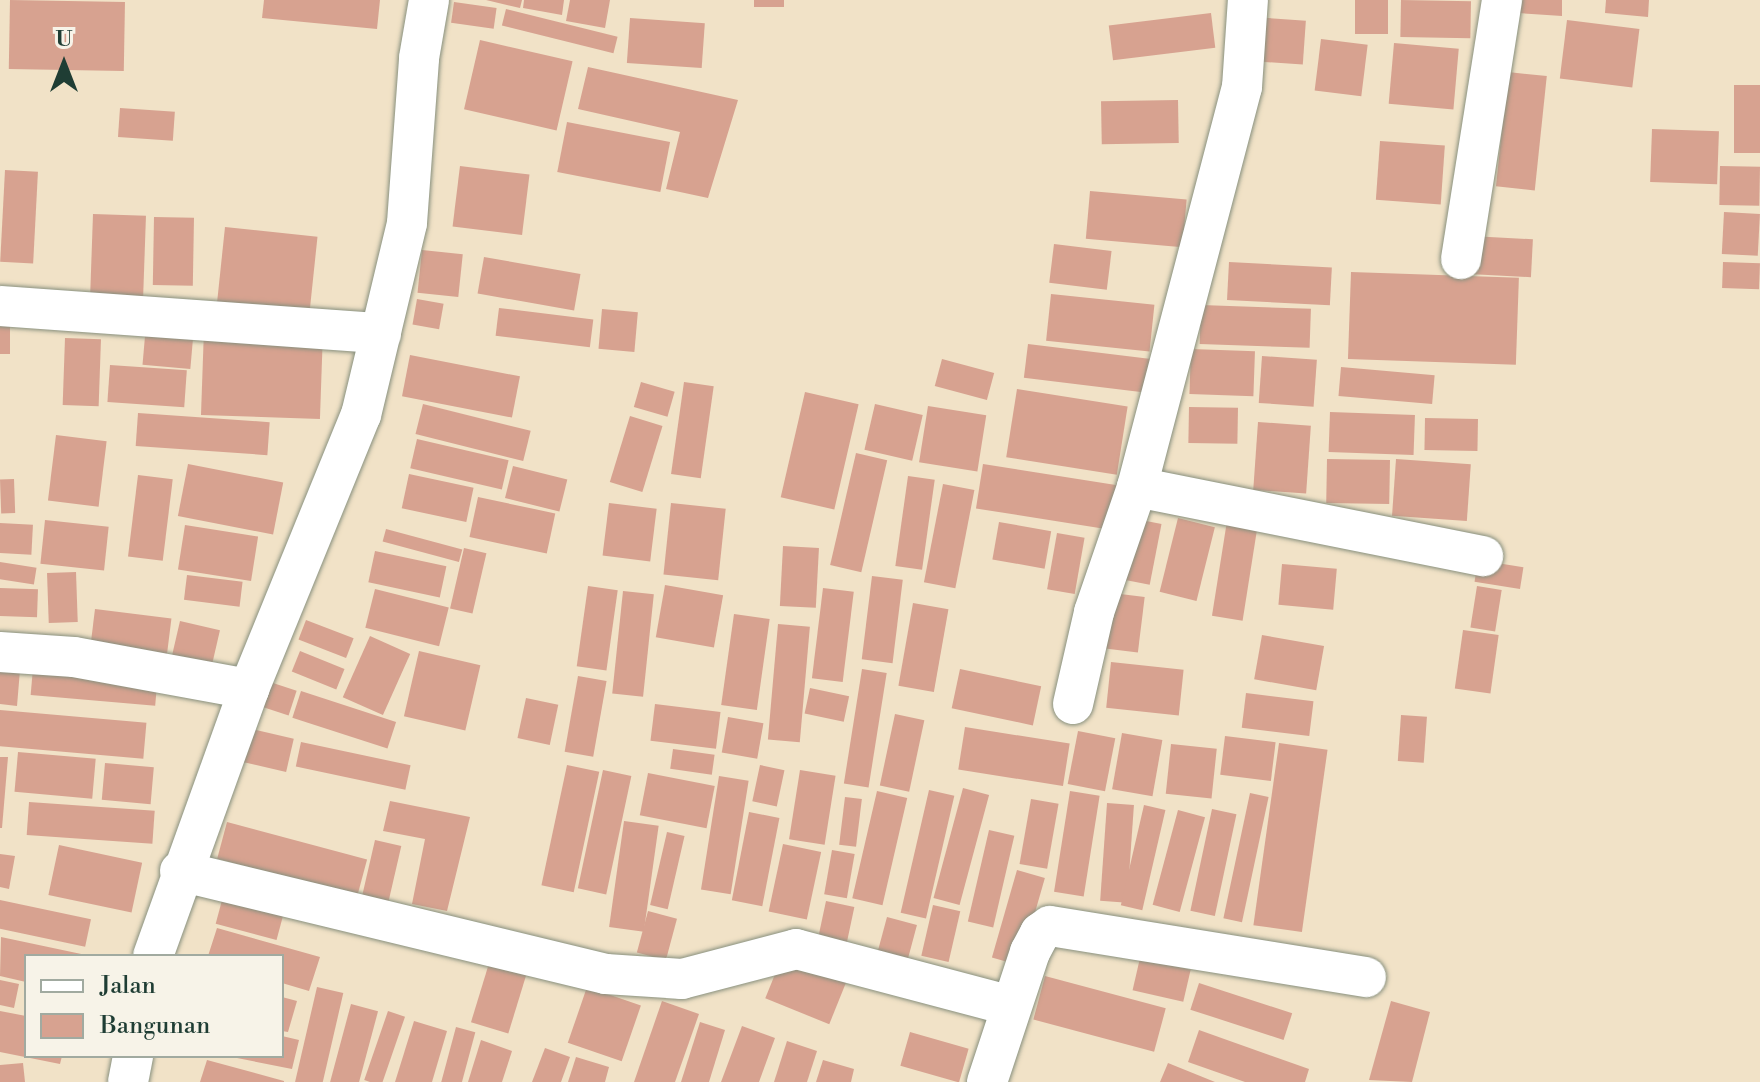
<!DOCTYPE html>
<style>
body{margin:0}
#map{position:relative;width:1760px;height:1082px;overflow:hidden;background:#f1e2c7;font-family:"Libre Bodoni",serif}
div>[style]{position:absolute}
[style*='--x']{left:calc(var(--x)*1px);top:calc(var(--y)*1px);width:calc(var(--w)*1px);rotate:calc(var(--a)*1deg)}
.building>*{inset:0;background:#d7a290;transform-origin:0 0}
.roads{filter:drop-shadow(0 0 2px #88907e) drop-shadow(0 0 2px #88907e)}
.street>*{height:40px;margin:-20px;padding:0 20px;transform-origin:20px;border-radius:20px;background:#fff}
span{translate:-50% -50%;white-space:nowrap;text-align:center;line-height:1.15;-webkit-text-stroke:8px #f7f3e8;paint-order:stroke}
.legend{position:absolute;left:24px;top:954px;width:260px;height:104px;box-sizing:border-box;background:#f7f3e8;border:2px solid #a1aaa0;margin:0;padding:10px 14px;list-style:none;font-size:24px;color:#1f3d34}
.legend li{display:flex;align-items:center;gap:16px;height:40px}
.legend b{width:40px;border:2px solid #a1aaa0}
.north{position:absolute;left:24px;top:24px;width:80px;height:80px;-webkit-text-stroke:6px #f7f3e8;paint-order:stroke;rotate:0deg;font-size:22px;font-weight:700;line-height:32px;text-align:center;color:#1f3d34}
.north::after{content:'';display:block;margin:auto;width:28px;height:36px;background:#1f3d34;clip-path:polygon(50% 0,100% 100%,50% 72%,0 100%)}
</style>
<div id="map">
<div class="building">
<div style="left:10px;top:0;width:115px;height:69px;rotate:1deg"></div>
<div style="clip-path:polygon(264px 0,380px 0,377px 29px,262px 18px)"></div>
<div style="clip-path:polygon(486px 0,522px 0,520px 8px)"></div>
<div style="clip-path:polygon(524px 0,564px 0,562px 15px,523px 8px)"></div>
<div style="clip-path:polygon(570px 0,610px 0,605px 28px,566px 21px)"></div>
<div style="left:754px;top:0;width:30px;height:7px"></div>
<div style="left:1355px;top:0;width:33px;height:34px"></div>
<div style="left:1401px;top:0;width:70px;height:37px;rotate:1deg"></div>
<div style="clip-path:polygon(1518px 0,1562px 0,1562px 16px,1517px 13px)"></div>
<div style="clip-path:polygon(1606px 0,1649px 0,1648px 17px,1605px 13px)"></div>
<div style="left:454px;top:2px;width:43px;height:21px;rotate:8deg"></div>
<div style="left:506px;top:9px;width:115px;height:17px;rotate:14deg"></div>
<div style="left:1211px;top:13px;width:35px;height:103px;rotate:83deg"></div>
<div style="left:1253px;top:17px;width:53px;height:44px;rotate:4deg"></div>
<div style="left:630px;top:18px;width:75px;height:45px;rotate:4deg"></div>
<div style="left:1567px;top:20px;width:73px;height:59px;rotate:7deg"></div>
<div style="left:1321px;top:39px;width:47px;height:52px;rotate:7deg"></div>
<div style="left:480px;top:40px;width:95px;height:71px;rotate:13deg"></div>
<div style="left:1394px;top:43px;width:65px;height:61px;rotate:5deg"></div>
<div style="clip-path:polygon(588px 67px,738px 100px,708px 198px,666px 189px,680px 132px,578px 109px)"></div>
<div style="left:1508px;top:72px;width:39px;height:115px;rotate:6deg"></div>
<div style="left:1760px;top:85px;width:68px;height:26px;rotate:90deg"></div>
<div style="left:1178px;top:100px;width:43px;height:77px;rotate:89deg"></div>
<div style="left:120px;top:108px;width:55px;height:29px;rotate:4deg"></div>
<div style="left:567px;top:122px;width:105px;height:51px;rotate:11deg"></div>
<div style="left:1652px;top:129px;width:67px;height:53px;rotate:2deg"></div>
<div style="left:1380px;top:141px;width:65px;height:59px;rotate:4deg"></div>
<div style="left:460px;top:166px;width:70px;height:61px;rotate:7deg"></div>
<div style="left:1720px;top:166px;width:40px;height:39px;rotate:1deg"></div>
<div style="left:5px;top:170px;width:33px;height:92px;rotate:3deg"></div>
<div style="left:1090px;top:191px;width:97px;height:48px;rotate:5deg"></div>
<div style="left:1724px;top:212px;width:36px;height:42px;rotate:3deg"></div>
<div style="left:93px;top:214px;width:53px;height:88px;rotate:2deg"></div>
<div style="left:154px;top:217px;width:40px;height:68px;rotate:1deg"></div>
<div style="left:225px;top:227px;width:93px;height:82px;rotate:6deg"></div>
<div style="left:1471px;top:236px;width:62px;height:38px;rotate:3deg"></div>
<div style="left:1054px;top:244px;width:58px;height:39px;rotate:7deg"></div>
<div style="left:422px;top:250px;width:41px;height:43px;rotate:6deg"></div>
<div style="left:484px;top:257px;width:98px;height:37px;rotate:10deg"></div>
<div style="left:1229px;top:262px;width:103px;height:38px;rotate:3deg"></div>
<div style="left:1723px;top:262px;width:37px;height:26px;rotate:2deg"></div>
<div style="left:1351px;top:272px;width:168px;height:87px;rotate:2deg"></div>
<div style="left:1051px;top:294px;width:104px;height:47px;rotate:6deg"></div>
<div style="left:417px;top:299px;width:27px;height:26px;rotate:10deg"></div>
<div style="left:1201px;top:305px;width:110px;height:39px;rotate:2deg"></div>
<div style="left:499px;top:308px;width:95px;height:28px;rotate:7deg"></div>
<div style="left:602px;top:309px;width:36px;height:40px;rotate:5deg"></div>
<div style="left:0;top:324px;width:10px;height:30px"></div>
<div style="left:146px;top:325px;width:48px;height:40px;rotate:5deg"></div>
<div style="left:204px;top:329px;width:119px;height:86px;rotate:2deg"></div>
<div style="left:65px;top:338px;width:36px;height:67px;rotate:2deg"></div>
<div style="left:1028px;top:344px;width:130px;height:34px;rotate:7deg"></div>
<div style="left:1191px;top:349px;width:64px;height:45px;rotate:2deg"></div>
<div style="left:410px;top:355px;width:112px;height:42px;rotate:11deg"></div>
<div style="left:1262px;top:356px;width:55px;height:47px;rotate:4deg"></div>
<div style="left:942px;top:359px;width:54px;height:28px;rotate:15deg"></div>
<div style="left:110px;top:365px;width:77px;height:37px;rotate:4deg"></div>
<div style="left:1341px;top:367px;width:94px;height:29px;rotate:5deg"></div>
<div style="left:641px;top:382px;width:35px;height:26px;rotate:16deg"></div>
<div style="left:684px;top:382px;width:30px;height:93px;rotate:8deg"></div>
<div style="left:1017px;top:389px;width:112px;height:69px;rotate:9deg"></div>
<div style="left:805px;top:392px;width:55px;height:108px;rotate:13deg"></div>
<div style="left:423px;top:404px;width:111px;height:31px;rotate:14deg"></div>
<div style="left:875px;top:404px;width:49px;height:47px;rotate:13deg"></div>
<div style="left:928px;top:406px;width:59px;height:57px;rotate:9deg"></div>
<div style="left:1189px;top:407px;width:49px;height:36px;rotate:1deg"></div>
<div style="left:1330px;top:412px;width:85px;height:40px;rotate:2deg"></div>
<div style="left:138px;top:413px;width:132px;height:33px;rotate:4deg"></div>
<div style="left:630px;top:416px;width:34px;height:69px;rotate:17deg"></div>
<div style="left:1425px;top:418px;width:53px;height:32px;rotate:1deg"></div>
<div style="left:1258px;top:422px;width:53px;height:68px;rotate:4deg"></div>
<div style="left:56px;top:435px;width:51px;height:66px;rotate:7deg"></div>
<div style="left:417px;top:439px;width:94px;height:30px;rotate:13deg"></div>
<div style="left:856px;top:453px;width:32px;height:115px;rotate:13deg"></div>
<div style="left:1327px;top:459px;width:63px;height:44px;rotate:1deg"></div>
<div style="left:1396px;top:459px;width:75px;height:57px;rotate:4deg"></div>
<div style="left:188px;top:464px;width:97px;height:53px;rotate:11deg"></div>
<div style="left:983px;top:464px;width:144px;height:45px;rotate:9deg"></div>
<div style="left:513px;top:466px;width:56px;height:33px;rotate:14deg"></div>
<div style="left:409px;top:474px;width:66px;height:35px;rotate:12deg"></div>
<div style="left:138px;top:475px;width:35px;height:82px;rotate:7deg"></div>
<div style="left:908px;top:476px;width:27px;height:91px;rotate:8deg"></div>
<div style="left:14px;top:479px;width:34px;height:14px;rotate:88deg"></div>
<div style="left:943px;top:484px;width:32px;height:100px;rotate:11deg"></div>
<div style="left:478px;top:497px;width:79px;height:41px;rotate:12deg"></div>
<div style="left:609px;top:503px;width:48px;height:53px;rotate:7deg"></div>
<div style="left:671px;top:503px;width:55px;height:72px;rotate:6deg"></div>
<div style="left:1178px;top:518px;width:38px;height:76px;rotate:14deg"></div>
<div style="left:1136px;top:519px;width:26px;height:62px;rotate:11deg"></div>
<div style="left:45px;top:520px;width:64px;height:44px;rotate:6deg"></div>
<div style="left:1227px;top:521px;width:31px;height:96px;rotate:9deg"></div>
<div style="left:999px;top:522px;width:53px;height:38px;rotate:10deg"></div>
<div style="left:0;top:523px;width:33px;height:30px;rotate:3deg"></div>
<div style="left:185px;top:525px;width:74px;height:45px;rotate:9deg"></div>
<div style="left:386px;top:529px;width:79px;height:13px;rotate:15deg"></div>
<div style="left:1057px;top:533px;width:28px;height:57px;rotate:10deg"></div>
<div style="left:783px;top:546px;width:36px;height:60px;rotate:3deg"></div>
<div style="left:464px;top:548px;width:23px;height:62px;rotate:13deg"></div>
<div style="left:375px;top:551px;width:73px;height:32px;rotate:12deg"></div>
<div style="left:1478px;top:560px;width:46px;height:22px;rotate:9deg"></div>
<div style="left:0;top:562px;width:37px;height:17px;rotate:9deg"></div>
<div style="left:1282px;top:564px;width:55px;height:41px;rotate:5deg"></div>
<div style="left:76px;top:572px;width:50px;height:29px;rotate:88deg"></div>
<div style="left:187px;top:575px;width:56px;height:25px;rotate:7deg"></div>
<div style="left:872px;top:576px;width:31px;height:84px;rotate:7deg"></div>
<div style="left:665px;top:585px;width:59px;height:53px;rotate:10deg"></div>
<div style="left:588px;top:586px;width:30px;height:81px;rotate:8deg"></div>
<div style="left:1477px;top:586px;width:25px;height:42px;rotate:9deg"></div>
<div style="left:0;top:588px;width:38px;height:28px;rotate:2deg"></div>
<div style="left:823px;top:588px;width:31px;height:91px;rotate:7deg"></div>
<div style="left:375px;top:589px;width:76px;height:40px;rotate:14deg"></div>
<div style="left:623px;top:591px;width:31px;height:103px;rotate:6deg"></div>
<div style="left:1104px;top:592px;width:41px;height:56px;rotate:7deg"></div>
<div style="left:913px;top:603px;width:36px;height:84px;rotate:10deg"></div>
<div style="left:95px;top:609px;width:77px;height:39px;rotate:7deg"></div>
<div style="left:734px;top:614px;width:36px;height:92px;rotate:8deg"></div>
<div style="left:306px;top:620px;width:51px;height:21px;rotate:21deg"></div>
<div style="left:180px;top:621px;width:41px;height:38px;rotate:13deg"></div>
<div style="left:778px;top:624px;width:32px;height:116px;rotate:5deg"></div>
<div style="left:1463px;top:630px;width:36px;height:59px;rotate:8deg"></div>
<div style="left:1262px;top:635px;width:63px;height:45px;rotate:10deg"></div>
<div style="left:370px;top:636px;width:44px;height:67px;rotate:24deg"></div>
<div style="left:300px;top:651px;width:48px;height:22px;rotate:22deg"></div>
<div style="left:419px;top:651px;width:63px;height:67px;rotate:13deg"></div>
<div style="left:1111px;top:662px;width:73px;height:46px;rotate:6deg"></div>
<div style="clip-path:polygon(0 668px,20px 670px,17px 706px,0 704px)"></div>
<div style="left:33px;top:668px;width:125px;height:27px;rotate:5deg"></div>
<div style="left:862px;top:669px;width:25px;height:116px;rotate:9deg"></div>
<div style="left:960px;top:669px;width:83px;height:40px;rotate:12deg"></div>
<div style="left:578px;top:676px;width:29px;height:77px;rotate:10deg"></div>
<div style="left:270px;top:682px;width:28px;height:26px;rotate:18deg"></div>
<div style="left:810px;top:688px;width:40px;height:26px;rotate:12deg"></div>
<div style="left:301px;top:691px;width:100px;height:28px;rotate:18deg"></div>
<div style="left:1246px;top:693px;width:68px;height:35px;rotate:7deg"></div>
<div style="left:526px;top:698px;width:33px;height:41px;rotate:12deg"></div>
<div style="left:655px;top:704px;width:66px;height:37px;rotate:7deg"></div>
<div style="left:0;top:710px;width:147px;height:36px;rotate:5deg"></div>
<div style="left:895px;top:714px;width:30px;height:73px;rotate:12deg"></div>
<div style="left:1401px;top:715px;width:26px;height:46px;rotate:4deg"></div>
<div style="left:728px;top:717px;width:36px;height:36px;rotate:10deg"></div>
<div style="left:965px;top:727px;width:106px;height:43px;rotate:9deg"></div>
<div style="left:247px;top:728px;width:48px;height:34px;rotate:13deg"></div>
<div style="left:1078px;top:731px;width:38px;height:54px;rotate:11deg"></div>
<div style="left:1122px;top:733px;width:41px;height:57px;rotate:10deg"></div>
<div style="left:1225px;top:736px;width:51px;height:39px;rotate:7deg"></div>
<div style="left:301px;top:742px;width:112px;height:25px;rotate:12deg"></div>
<div style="left:1279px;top:743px;width:49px;height:184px;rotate:8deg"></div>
<div style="left:1171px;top:744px;width:46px;height:50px;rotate:6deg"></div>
<div style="left:673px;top:749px;width:42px;height:20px;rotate:8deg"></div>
<div style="left:18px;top:752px;width:78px;height:40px;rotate:5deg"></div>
<div style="clip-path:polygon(0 757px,8px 757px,2px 828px,0 828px)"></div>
<div style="left:105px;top:763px;width:49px;height:37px;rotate:5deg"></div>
<div style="left:567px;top:765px;width:33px;height:123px;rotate:12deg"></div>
<div style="left:760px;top:765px;width:25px;height:37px;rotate:12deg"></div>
<div style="left:603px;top:770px;width:29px;height:121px;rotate:12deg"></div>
<div style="left:800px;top:770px;width:36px;height:70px;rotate:9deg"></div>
<div style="left:648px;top:773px;width:68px;height:43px;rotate:11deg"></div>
<div style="left:719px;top:776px;width:30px;height:115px;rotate:9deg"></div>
<div style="left:963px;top:788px;width:27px;height:114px;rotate:15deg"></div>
<div style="left:929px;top:790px;width:26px;height:126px;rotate:13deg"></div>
<div style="left:877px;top:791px;width:31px;height:110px;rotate:13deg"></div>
<div style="left:1070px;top:791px;width:30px;height:102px;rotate:9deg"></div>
<div style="left:1250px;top:793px;width:19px;height:128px;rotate:12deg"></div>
<div style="left:845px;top:797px;width:17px;height:48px;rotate:7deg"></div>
<div style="left:1031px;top:799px;width:28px;height:66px;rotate:10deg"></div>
<div style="clip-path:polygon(390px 801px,470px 817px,447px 911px,412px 904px,425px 839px,383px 831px)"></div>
<div style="left:29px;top:802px;width:126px;height:33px;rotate:4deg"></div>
<div style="left:1107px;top:803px;width:27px;height:98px;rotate:4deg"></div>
<div style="left:1144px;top:805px;width:22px;height:103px;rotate:13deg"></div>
<div style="left:1212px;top:809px;width:25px;height:104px;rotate:12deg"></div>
<div style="left:1178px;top:810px;width:28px;height:98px;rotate:15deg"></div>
<div style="left:749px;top:812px;width:31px;height:90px;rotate:11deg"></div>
<div style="left:624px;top:821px;width:35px;height:107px;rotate:8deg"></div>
<div style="left:227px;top:822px;width:145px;height:38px;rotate:15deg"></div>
<div style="left:989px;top:830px;width:26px;height:94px;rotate:13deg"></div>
<div style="left:667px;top:832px;width:18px;height:75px;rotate:13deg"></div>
<div style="left:375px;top:840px;width:27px;height:62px;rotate:13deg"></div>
<div style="left:783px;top:844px;width:39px;height:69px;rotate:12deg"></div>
<div style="left:59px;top:845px;width:85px;height:51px;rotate:12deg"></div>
<div style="left:832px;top:850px;width:23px;height:45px;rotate:10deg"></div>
<div style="clip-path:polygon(0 854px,15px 856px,9px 889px,0 887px)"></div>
<div style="left:1017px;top:870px;width:29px;height:91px;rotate:16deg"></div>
<div style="left:225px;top:889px;width:63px;height:36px;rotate:15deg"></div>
<div style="left:0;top:900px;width:93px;height:28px;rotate:12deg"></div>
<div style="left:826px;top:901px;width:29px;height:41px;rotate:12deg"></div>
<div style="left:933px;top:905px;width:28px;height:52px;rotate:13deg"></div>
<div style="left:648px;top:911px;width:30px;height:43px;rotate:15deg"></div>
<div style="left:887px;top:917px;width:31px;height:41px;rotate:15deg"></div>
<div style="clip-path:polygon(217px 928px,320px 957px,309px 991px,282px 983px,282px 956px,208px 956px)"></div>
<div style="clip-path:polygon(1px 937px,86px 955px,86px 956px,26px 956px,26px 982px,0 976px)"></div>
<div style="left:784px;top:952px;width:69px;height:50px;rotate:22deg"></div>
<div style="left:1140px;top:958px;width:52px;height:33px;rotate:13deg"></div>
<div style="left:490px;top:960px;width:39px;height:65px;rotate:17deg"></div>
<div style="left:1045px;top:976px;width:125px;height:45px;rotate:15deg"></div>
<div style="clip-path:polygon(0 980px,19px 984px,14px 1008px,0 1005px)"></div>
<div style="left:1199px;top:983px;width:98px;height:28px;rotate:18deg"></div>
<div style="left:317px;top:987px;width:27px;height:98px;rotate:13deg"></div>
<div style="left:587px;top:987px;width:57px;height:59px;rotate:19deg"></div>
<div style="clip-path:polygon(282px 997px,297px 1001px,288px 1032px,282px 1031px)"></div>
<div style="clip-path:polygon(662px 1001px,699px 1014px,675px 1082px,634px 1082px)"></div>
<div style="clip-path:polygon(1391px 1001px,1430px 1012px,1412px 1082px,1369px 1080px)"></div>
<div style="left:351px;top:1004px;width:28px;height:81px;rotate:15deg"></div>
<div style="clip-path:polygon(0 1011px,26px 1016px,26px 1056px,62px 1056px,60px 1064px,0 1052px)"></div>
<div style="left:388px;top:1011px;width:18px;height:73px;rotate:19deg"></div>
<div style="clip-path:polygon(414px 1021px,447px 1031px,432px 1082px,395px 1082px)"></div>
<div style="clip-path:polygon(700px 1022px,725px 1030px,709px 1082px,681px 1082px)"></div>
<div style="clip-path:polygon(742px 1026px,775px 1038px,759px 1082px,721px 1082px)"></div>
<div style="left:456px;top:1027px;width:20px;height:57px;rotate:15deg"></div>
<div style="clip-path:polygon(1199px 1030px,1309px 1069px,1305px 1082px,1245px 1082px,1188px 1062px)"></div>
<div style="left:910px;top:1032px;width:61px;height:35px;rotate:16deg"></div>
<div style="clip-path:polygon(282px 1036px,299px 1040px,292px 1069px,232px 1057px,282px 1056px)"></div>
<div style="clip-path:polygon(481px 1040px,512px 1051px,502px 1082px,468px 1082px)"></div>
<div style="clip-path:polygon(787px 1041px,817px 1051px,807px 1082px,774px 1082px)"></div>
<div style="clip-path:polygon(545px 1048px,570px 1057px,561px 1082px,532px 1082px)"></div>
<div style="clip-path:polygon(576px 1057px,609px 1067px,605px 1082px,568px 1082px)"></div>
<div style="clip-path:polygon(207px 1060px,284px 1081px,284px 1082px,200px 1082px)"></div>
<div style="clip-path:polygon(823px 1060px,854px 1069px,851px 1082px,816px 1082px)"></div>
<div style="clip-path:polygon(23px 1063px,25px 1082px,0 1082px,0 1065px)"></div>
<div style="clip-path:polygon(1168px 1063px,1215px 1082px,1160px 1082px)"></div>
</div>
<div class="roads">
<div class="street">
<div style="--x:1461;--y:259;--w:262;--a:-81"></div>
<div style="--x:0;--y:306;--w:382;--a:4.1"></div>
<div style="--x:1137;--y:487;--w:353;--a:11.3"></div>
<div style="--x:0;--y:652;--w:74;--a:3.9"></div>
<div style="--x:74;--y:657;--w:178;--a:10.4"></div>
<div style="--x:1073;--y:704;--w:94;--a:-77.1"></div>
<div style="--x:1094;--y:612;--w:132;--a:-71"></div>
<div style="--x:1137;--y:487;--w:414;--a:-75.3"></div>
<div style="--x:1242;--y:87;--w:87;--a:-86.1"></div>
<div style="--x:180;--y:871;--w:438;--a:13.6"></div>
<div style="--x:606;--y:974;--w:76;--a:3.8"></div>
<div style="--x:682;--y:979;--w:118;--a:-14.7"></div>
<div style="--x:796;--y:949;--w:223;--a:14.8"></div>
<div style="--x:153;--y:956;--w:284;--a:-70.2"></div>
<div style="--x:249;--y:689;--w:296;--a:-67.8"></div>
<div style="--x:361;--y:415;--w:197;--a:-76.5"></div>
<div style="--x:407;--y:223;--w:165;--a:-85.8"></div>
<div style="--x:419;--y:58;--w:59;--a:-80.2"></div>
<div style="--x:128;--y:1082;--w:26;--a:-79"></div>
<div style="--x:987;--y:1082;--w:137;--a:-71.7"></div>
<div style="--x:1030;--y:952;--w:21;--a:-62"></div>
<div style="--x:1040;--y:933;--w:12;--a:-35"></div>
<div style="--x:1050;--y:926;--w:320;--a:9.2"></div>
</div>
</div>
<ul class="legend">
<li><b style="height:10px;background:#fff"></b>Jalan</li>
<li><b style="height:22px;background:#d7a290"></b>Bangunan</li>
</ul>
<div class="north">U</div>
</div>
